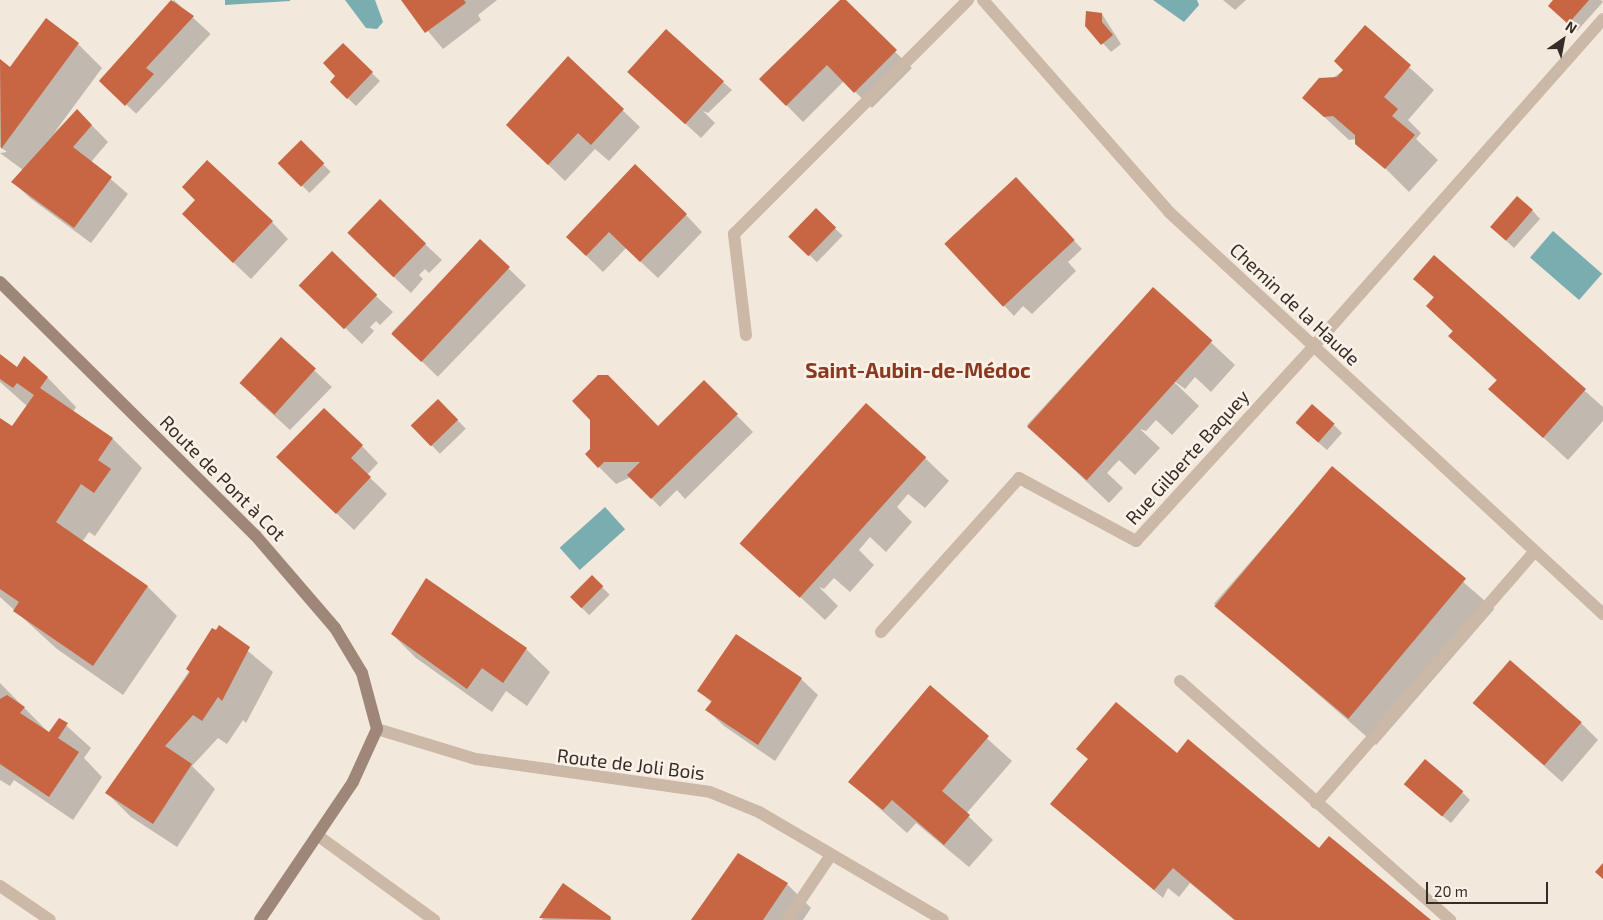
<!DOCTYPE html>
<meta charset="utf-8">
<style>
body{margin:0}
#map{position:relative;width:1603px;height:920px;overflow:hidden;background:#f2e8db;font-family:"Exo 2",sans-serif}
div>[style]{position:absolute}
[style*='--x']{left:calc(var(--x)*1px);top:calc(var(--y)*1px);width:calc(var(--w)*1px);rotate:calc(var(--a)*1deg)}
.water>*{inset:0;background:#7aadb0;transform-origin:0 0}
.shadow>*{inset:0;background:#0003;transform-origin:0 0}
.building>*{inset:0;background:#c86543;transform-origin:0 0}
.lane>*{height:12px;margin:-6px;padding:0 6px;transform-origin:6px;border-radius:6px;background:#cbb8a7}
.street>*{height:12px;margin:-6px;padding:0 6px;transform-origin:6px;border-radius:6px;background:#cbb8a7}
.secondary>*{height:12px;margin:-6px;padding:0 6px;transform-origin:6px;border-radius:6px;background:#9e8678}
span{translate:-50% -50%;white-space:nowrap;text-align:center;line-height:1.15;-webkit-text-stroke:5px #faf2e8;paint-order:stroke}
.street-label{font-size:19px;color:#372d28}
.quarter-label{font-size:21px;color:#88391f;font-weight:700}
.north{position:absolute;left:1538px;top:15px;width:50px;height:50px;-webkit-text-stroke:4px #faf2e8;paint-order:stroke;rotate:33deg;font-size:14px;font-weight:700;line-height:20px;text-align:center;color:#372d28}
.north::after{content:'';display:block;margin:auto;width:18px;height:22px;background:#372d28;clip-path:polygon(50% 0,100% 100%,50% 72%,0 100%)}
.scale{position:absolute;left:1426px;top:882px;width:122px;height:22px;box-sizing:border-box;border:2px solid #372d28;border-top:0;padding-left:6px;font-size:15px;line-height:18px;white-space:nowrap;color:#372d28;-webkit-text-stroke:4px #faf2e8;paint-order:stroke}
</style>
<div id="map">
<div class="water">
<div style="clip-path:polygon(225px 0,290px 0,290px 1px,225px 5px)"></div>
<div style="clip-path:polygon(345px 0,375px 0,383px 22px,377px 29px,366px 28px)"></div>
<div style="clip-path:polygon(1153px 0,1197px 0,1199px 5px,1184px 22px)"></div>
<div style="left:1553px;top:231px;width:65px;height:35px;rotate:41deg"></div>
<div style="left:605px;top:507px;width:30px;height:61px;rotate:48deg"></div>
</div>
<div class="shadow">
<div style="left:174px;top:0;width:50px;height:109px;rotate:43deg"></div>
<div style="clip-path:polygon(402px 0,497px 0,478px 15px,481px 20px,443px 49px)"></div>
<div style="clip-path:polygon(841px 0,912px 68px,872px 108px,844px 81px,803px 122px,761px 79px)"></div>
<div style="clip-path:polygon(1223px 0,1246px 0,1235px 10px)"></div>
<div style="clip-path:polygon(1555px 0,1601px 0,1603px 2px,1577px 31px,1558px 14px)"></div>
<div style="clip-path:polygon(1102px 14px,1121px 44px,1111px 52px,1086px 25px)"></div>
<div style="clip-path:polygon(1365px 27px,1434px 90px,1408px 120px,1421px 133px,1416px 139px,1438px 160px,1409px 192px,1356px 139px,1349px 140px,1304px 98px,1344px 70px)"></div>
<div style="clip-path:polygon(78px 44px,102px 68px,54px 133px,77px 110px,108px 142px,91px 162px,128px 194px,91px 243px,30px 198px,13px 182px,23px 170px,0 153px,7px 152px,0 147px,0 61px,10px 69px)"></div>
<div style="clip-path:polygon(343px 45px,380px 81px,356px 106px,331px 82px,337px 76px)"></div>
<div style="clip-path:polygon(568px 58px,640px 127px,609px 161px,595px 149px,565px 181px,524px 141px)"></div>
<div style="clip-path:polygon(629px 72px,723px 82px,732px 90px,708px 113px,703px 111px,715px 123px,701px 138px)"></div>
<div style="left:301px;top:142px;width:42px;height:30px;rotate:45deg"></div>
<div style="clip-path:polygon(197px 200px,272px 222px,288px 239px,251px 279px,200px 231px)"></div>
<div style="left:816px;top:210px;width:37px;height:37px;rotate:44deg"></div>
<div style="clip-path:polygon(1532px 210px,1540px 219px,1514px 248px,1499px 234px)"></div>
<div style="clip-path:polygon(686px 215px,702px 232px,658px 278px,626px 248px,603px 272px,567px 237px)"></div>
<div style="clip-path:polygon(1063px 229px,1082px 249px,1068px 262px,1076px 271px,1032px 314px,1023px 306px,1014px 316px,947px 246px)"></div>
<div style="left:480px;top:241px;width:64px;height:127px;rotate:44deg"></div>
<div style="clip-path:polygon(425px 244px,442px 260px,429px 273px,425px 269px,419px 275px,423px 279px,411px 293px,366px 251px)"></div>
<div style="clip-path:polygon(1434px 257px,1603px 407px,1603px 421px,1568px 460px,1490px 389px,1497px 381px,1450px 336px,1453px 332px,1428px 306px,1434px 298px,1415px 279px)"></div>
<div style="clip-path:polygon(1153px 288px,1235px 365px,1211px 392px,1195px 377px,1185px 389px,1170px 378px,1199px 406px,1172px 435px,1156px 420px,1146px 431px,1140px 429px,1160px 448px,1135px 475px,1119px 460px,1107px 473px,1123px 488px,1109px 503px,1027px 425px)"></div>
<div style="clip-path:polygon(376px 296px,393px 312px,380px 325px,376px 321px,370px 327px,374px 331px,362px 344px,318px 302px)"></div>
<div style="clip-path:polygon(281px 339px,332px 387px,290px 430px,256px 399px)"></div>
<div style="clip-path:polygon(0 356px,18px 368px,47px 377px,76px 407px,73px 412px,113px 439px,142px 468px,95px 536px,89px 532px,82px 542px,148px 587px,177px 616px,123px 695px,57px 649px,0 597px,0 419px,12px 428px,27px 406px,0 382px)"></div>
<div style="clip-path:polygon(704px 382px,753px 432px,685px 499px,677px 490px,660px 507px,631px 477px,616px 484px,586px 454px,658px 428px)"></div>
<div style="left:438px;top:400px;width:40px;height:36px;rotate:46deg"></div>
<div style="clip-path:polygon(1334px 425px,1342px 433px,1327px 450px,1305px 431px)"></div>
<div style="clip-path:polygon(362px 446px,378px 463px,367px 475px,387px 494px,354px 530px,295px 474px)"></div>
<div style="clip-path:polygon(925px 458px,949px 481px,925px 508px,908px 494px,897px 507px,912px 522px,886px 552px,870px 537px,859px 550px,874px 565px,850px 592px,834px 578px,824px 589px,819px 587px,838px 606px,825px 620px,742px 543px)"></div>
<div style="left:1332px;top:468px;width:215px;height:180px;rotate:41deg"></div>
<div style="left:592px;top:577px;width:25px;height:29px;rotate:45deg"></div>
<div style="clip-path:polygon(219px 627px,273px 672px,246px 723px,243px 720px,227px 744px,218px 738px,192px 766px,215px 789px,177px 847px,131px 817px,107px 793px)"></div>
<div style="clip-path:polygon(392px 634px,526px 649px,550px 672px,527px 706px,506px 691px,492px 712px,416px 658px)"></div>
<div style="clip-path:polygon(801px 679px,818px 695px,775px 761px,724px 726px,707px 710px,712px 703px,699px 691px)"></div>
<div style="clip-path:polygon(0 683px,50px 734px,59px 719px,91px 748px,84px 758px,102px 777px,73px 820px,14px 780px,10px 786px,0 780px)"></div>
<div style="clip-path:polygon(930px 687px,1012px 761px,966px 814px,993px 840px,969px 867px,916px 823px,907px 833px,850px 782px)"></div>
<div style="clip-path:polygon(1474px 703px,1581px 723px,1598px 740px,1562px 782px)"></div>
<div style="clip-path:polygon(1177px 755px,1319px 849px,1429px 920px,1234px 920px,1190px 883px,1179px 897px,1168px 888px,1163px 898px,1052px 804px)"></div>
<div style="clip-path:polygon(1413px 792px,1462px 792px,1470px 800px,1451px 823px)"></div>
<div style="clip-path:polygon(739px 855px,787px 884px,811px 908px,803px 920px,691px 920px)"></div>
<div style="clip-path:polygon(563px 884px,610px 918px,612px 920px,542px 920px)"></div>
</div>
<div class="building">
<div style="clip-path:polygon(171px 0,194px 16px,146px 68px,154px 74px,125px 106px,99px 81px)"></div>
<div style="clip-path:polygon(401px 0,464px 0,466px 3px,425px 33px)"></div>
<div style="clip-path:polygon(840px 0,846px 0,897px 50px,854px 93px,827px 65px,786px 106px,759px 79px)"></div>
<div style="clip-path:polygon(1553px 0,1589px 0,1568px 24px,1548px 6px)"></div>
<div style="clip-path:polygon(1086px 11px,1102px 13px,1102px 22px,1113px 35px,1101px 45px,1085px 26px)"></div>
<div style="clip-path:polygon(46px 18px,79px 43px,1px 149px,0 59px,10px 67px)"></div>
<div style="clip-path:polygon(1365px 25px,1411px 65px,1384px 97px,1398px 109px,1392px 116px,1415px 135px,1385px 169px,1355px 144px,1355px 135px,1333px 116px,1324px 117px,1302px 98px,1319px 78px,1337px 77px,1343px 70px,1334px 61px)"></div>
<div style="left:666px;top:29px;width:78px;height:58px;rotate:42deg"></div>
<div style="clip-path:polygon(343px 43px,373px 72px,347px 99px,330px 82px,335px 76px,323px 63px)"></div>
<div style="clip-path:polygon(568px 56px,624px 109px,591px 145px,578px 133px,548px 165px,506px 125px)"></div>
<div style="clip-path:polygon(77px 109px,92px 125px,73px 147px,112px 177px,74px 228px,11px 182px)"></div>
<div style="left:301px;top:140px;width:33px;height:33px;rotate:45deg"></div>
<div style="clip-path:polygon(207px 160px,273px 221px,233px 263px,182px 214px,195px 200px,182px 187px)"></div>
<div style="clip-path:polygon(635px 164px,687px 214px,640px 262px,609px 232px,586px 256px,566px 237px)"></div>
<div style="left:1016px;top:177px;width:86px;height:98px;rotate:47deg"></div>
<div style="left:1517px;top:196px;width:21px;height:41px;rotate:41deg"></div>
<div style="left:380px;top:199px;width:64px;height:47px;rotate:44deg"></div>
<div style="left:816px;top:208px;width:28px;height:40px;rotate:44deg"></div>
<div style="left:480px;top:239px;width:41px;height:130px;rotate:43deg"></div>
<div style="left:332px;top:251px;width:63px;height:48px;rotate:44deg"></div>
<div style="clip-path:polygon(1434px 255px,1586px 389px,1543px 438px,1488px 389px,1497px 380px,1448px 336px,1453px 331px,1426px 306px,1434px 297px,1413px 279px)"></div>
<div style="left:1153px;top:287px;width:80px;height:188px;rotate:42deg"></div>
<div style="left:281px;top:337px;width:47px;height:62px;rotate:42deg"></div>
<div style="clip-path:polygon(0 354px,17px 367px,24px 356px,48px 377px,40px 388px,113px 438px,98px 460px,111px 469px,94px 493px,81px 484px,56px 522px,148px 586px,93px 666px,13px 611px,19px 602px,0 589px,0 418px,12px 426px,34px 395px,17px 383px,13px 388px,0 379px)"></div>
<div style="clip-path:polygon(598px 375px,608px 375px,658px 426px,704px 380px,738px 414px,651px 499px,627px 475px,640px 462px,604px 462px,598px 468px,585px 454px,590px 449px,590px 420px,572px 401px)"></div>
<div style="left:438px;top:399px;width:29px;height:38px;rotate:46deg"></div>
<div style="left:866px;top:403px;width:81px;height:189px;rotate:42deg"></div>
<div style="left:1312px;top:404px;width:30px;height:25px;rotate:41deg"></div>
<div style="clip-path:polygon(324px 408px,363px 445px,351px 458px,371px 477px,336px 514px,276px 457px)"></div>
<div style="left:1332px;top:466px;width:175px;height:183px;rotate:40deg"></div>
<div style="left:592px;top:575px;width:16px;height:31px;rotate:45deg"></div>
<div style="clip-path:polygon(426px 578px,527px 648px,503px 683px,482px 668px,467px 689px,391px 634px)"></div>
<div style="clip-path:polygon(219px 625px,250px 647px,222px 701px,218px 697px,202px 721px,193px 715px,165px 746px,192px 764px,153px 824px,105px 793px,190px 672px,186px 669px,212px 628px,216px 630px)"></div>
<div style="clip-path:polygon(736px 634px,802px 678px,758px 745px,705px 710px,712px 701px,697px 691px)"></div>
<div style="left:1510px;top:660px;width:95px;height:57px;rotate:41deg"></div>
<div style="clip-path:polygon(930px 685px,989px 736px,942px 791px,970px 815px,944px 845px,892px 800px,883px 810px,848px 782px)"></div>
<div style="clip-path:polygon(7px 695px,25px 707px,20px 713px,49px 732px,59px 718px,68px 723px,58px 738px,79px 752px,49px 797px,0 764px,0 699px)"></div>
<div style="clip-path:polygon(1116px 702px,1177px 753px,1188px 739px,1319px 848px,1329px 836px,1431px 920px,1235px 920px,1173px 868px,1154px 890px,1050px 804px,1088px 759px,1076px 749px)"></div>
<div style="left:1425px;top:759px;width:50px;height:33px;rotate:40deg"></div>
<div style="clip-path:polygon(738px 853px,788px 883px,763px 920px,691px 920px)"></div>
<div style="clip-path:polygon(1603px 863px,1603px 879px,1595px 872px)"></div>
<div style="clip-path:polygon(563px 883px,611px 917px,610px 920px,539px 918px)"></div>
</div>
<div class="lane">
<div style="--x:746;--y:335;--w:102;--a:-96.8"></div>
<div style="--x:734;--y:234;--w:331;--a:-45"></div>
<div style="--x:1313;--y:347;--w:438;--a:-48.5"></div>
<div style="--x:1180;--y:681;--w:361;--a:41.5"></div>
<div style="--x:1316;--y:803;--w:332;--a:-49"></div>
</div>
<div class="street">
<div style="--x:983;--y:0;--w:282;--a:48.7"></div>
<div style="--x:1169;--y:212;--w:592;--a:42.81"></div>
<div style="--x:881;--y:632;--w:207;--a:-48.1"></div>
<div style="--x:1019;--y:478;--w:133;--a:28.3"></div>
<div style="--x:1136;--y:541;--w:263;--a:-47.6"></div>
<div style="--x:377;--y:729;--w:103;--a:16.9"></div>
<div style="--x:476;--y:759;--w:236;--a:8"></div>
<div style="--x:710;--y:792;--w:53;--a:22.2"></div>
<div style="--x:759;--y:812;--w:213;--a:30.4"></div>
<div style="--x:317;--y:835;--w:145;--a:36"></div>
<div style="--x:0;--y:886;--w:60;--a:34.2"></div>
<div style="--x:787;--y:920;--w:78;--a:-55.9"></div>
</div>
<div class="secondary">
<div style="--x:0;--y:282;--w:359;--a:44.8"></div>
<div style="--x:255;--y:535;--w:123;--a:49.3"></div>
<div style="--x:335;--y:628;--w:52;--a:59"></div>
<div style="--x:362;--y:673;--w:58;--a:75"></div>
<div style="--x:377;--y:729;--w:58;--a:114.4"></div>
<div style="--x:353;--y:782;--w:166;--a:124"></div>
</div>
<div class="street-label">
<span style="left:1295px;top:304px;rotate:43deg">Chemin de la Haude</span>
<span style="left:1187px;top:457px;rotate:-48deg">Rue Gilberte Baquey</span>
<span style="left:223px;top:478px;rotate:45deg">Route de Pont à Cot</span>
<span style="left:631px;top:764px;rotate:7deg">Route de Joli Bois</span>
</div>
<div class="quarter-label">
<span style="left:918px;top:370px">Saint-Aubin-de-Médoc</span>
</div>
<div class="north">N</div>
<div class="scale">20 m</div>
</div>
